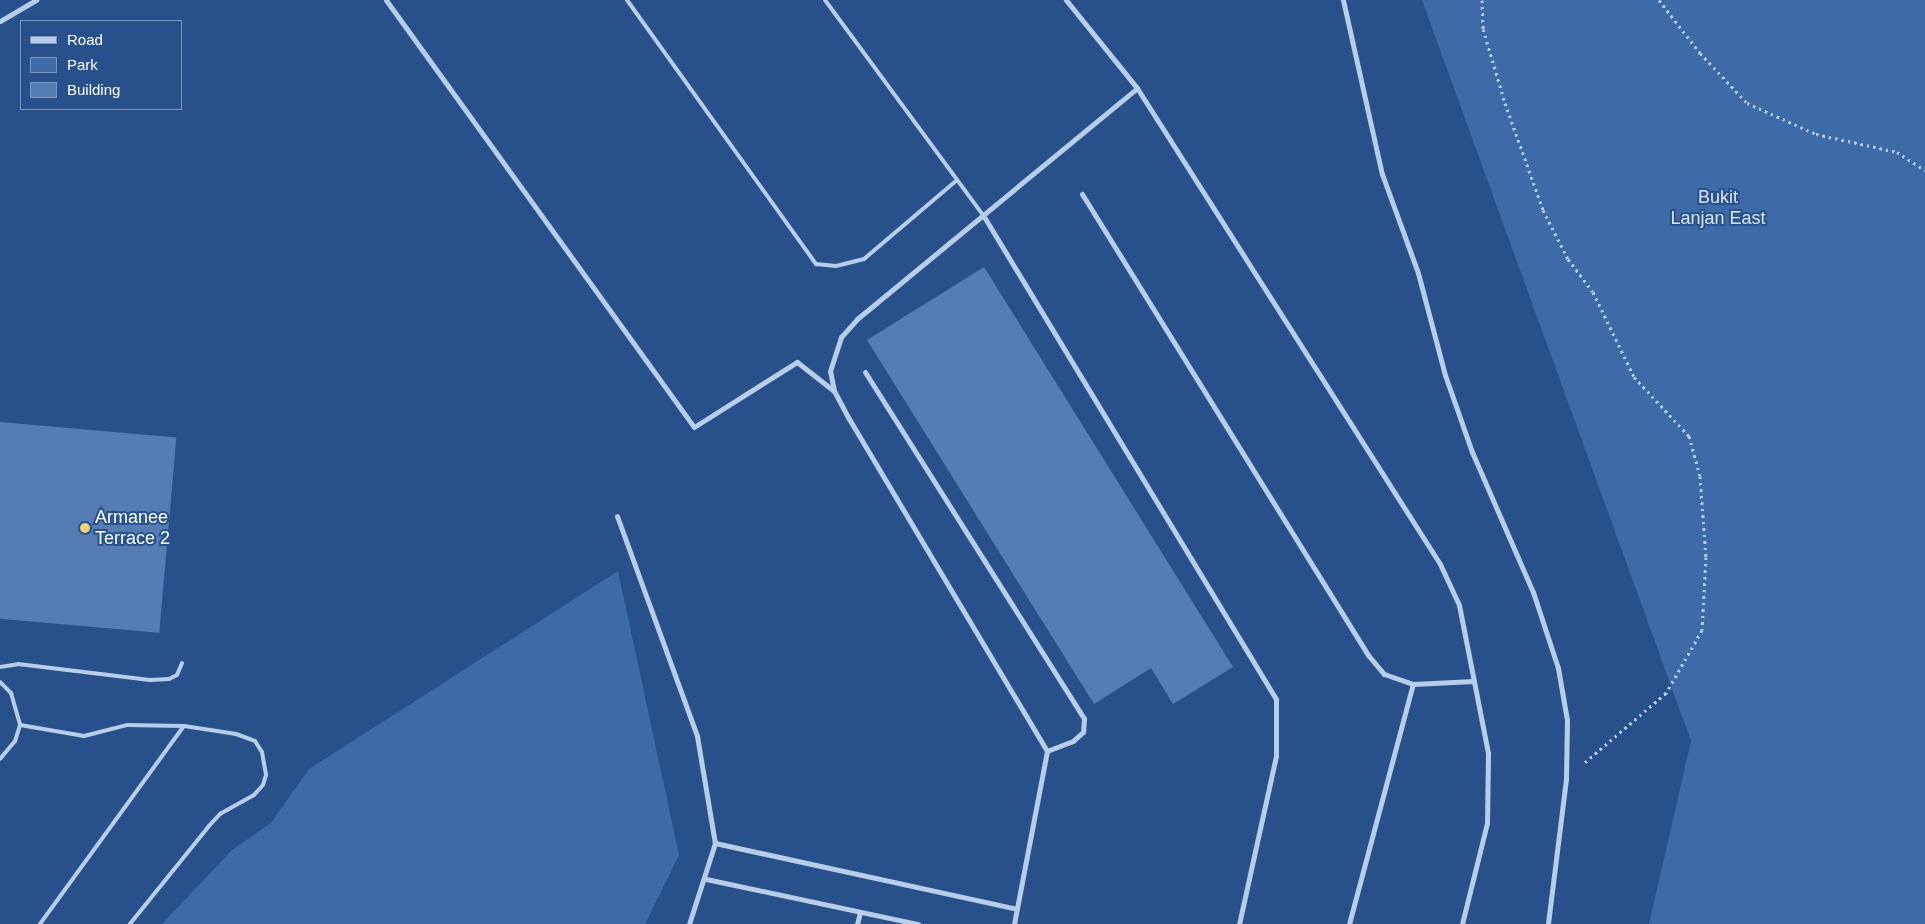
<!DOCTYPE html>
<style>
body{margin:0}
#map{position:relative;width:1925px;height:924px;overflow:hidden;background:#28518b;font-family:Arial,sans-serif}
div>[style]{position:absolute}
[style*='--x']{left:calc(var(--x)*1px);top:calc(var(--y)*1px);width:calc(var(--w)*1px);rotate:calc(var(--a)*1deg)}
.green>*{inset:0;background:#3d6ba7}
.building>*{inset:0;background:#557db3;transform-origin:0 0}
.path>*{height:3px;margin-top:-1.5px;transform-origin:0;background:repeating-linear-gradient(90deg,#b7cde9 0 2.5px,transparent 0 6.5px)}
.service>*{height:4px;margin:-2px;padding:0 2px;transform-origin:2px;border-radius:2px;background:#b7cde9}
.minor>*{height:5px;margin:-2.5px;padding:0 2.5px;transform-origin:2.5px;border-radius:2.5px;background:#b7cde9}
.dots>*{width:14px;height:14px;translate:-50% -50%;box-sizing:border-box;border:2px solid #28518b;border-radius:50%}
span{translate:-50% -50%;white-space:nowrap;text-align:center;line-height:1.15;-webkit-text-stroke:4px #28518b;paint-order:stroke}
.park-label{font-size:18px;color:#dbe7f7}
.poi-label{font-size:18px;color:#fff}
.left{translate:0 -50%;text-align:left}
.legend{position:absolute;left:20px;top:20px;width:162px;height:90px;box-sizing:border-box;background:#28518b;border:1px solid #7e97b9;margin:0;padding:6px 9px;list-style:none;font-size:15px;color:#fff}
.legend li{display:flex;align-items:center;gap:10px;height:25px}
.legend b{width:25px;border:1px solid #7e97b9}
</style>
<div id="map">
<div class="green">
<div style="clip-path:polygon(1422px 0,1925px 0,1925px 924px,1649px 924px,1691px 741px)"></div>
<div style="clip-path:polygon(618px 571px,679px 855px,645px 924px,162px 924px,232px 850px,271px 823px,309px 769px)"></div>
</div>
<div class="building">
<div style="clip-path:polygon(984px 267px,1233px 667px,1173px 704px,1151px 668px,1094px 704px,867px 340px)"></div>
<div style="left:0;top:422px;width:177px;height:196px;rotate:5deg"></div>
</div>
<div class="path">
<div style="--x:1482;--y:0;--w:29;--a:88"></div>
<div style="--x:1483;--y:29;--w:77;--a:73.4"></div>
<div style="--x:1505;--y:103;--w:114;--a:70.4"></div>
<div style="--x:1543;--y:210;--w:55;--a:63"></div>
<div style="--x:1568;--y:259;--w:41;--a:52.9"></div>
<div style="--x:1593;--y:292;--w:94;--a:64.2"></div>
<div style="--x:1634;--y:377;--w:81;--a:47"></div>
<div style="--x:1689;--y:436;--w:41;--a:74.6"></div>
<div style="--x:1700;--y:476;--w:81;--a:85.8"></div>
<div style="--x:1706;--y:557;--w:73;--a:93.1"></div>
<div style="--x:1702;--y:630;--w:73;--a:119.7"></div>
<div style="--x:1666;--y:693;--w:109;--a:139.5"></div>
<div style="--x:1659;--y:0;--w:67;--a:52.3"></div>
<div style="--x:1700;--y:53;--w:69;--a:46.8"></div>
<div style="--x:1747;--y:103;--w:76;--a:24.2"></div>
<div style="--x:1816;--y:134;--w:83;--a:12.5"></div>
<div style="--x:1897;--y:152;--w:33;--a:33"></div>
</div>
<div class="service">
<div style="--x:627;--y:0;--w:325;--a:54.4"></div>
<div style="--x:816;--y:264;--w:20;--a:6"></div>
<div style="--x:836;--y:266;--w:29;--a:-14"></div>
<div style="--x:864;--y:259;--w:122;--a:-40.3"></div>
<div style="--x:825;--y:0;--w:267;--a:53.7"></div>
<div style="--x:0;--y:667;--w:18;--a:-9"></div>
<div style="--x:18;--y:664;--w:133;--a:6.9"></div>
<div style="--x:150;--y:680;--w:19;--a:-3"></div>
<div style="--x:169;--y:679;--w:9;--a:-27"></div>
<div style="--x:177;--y:675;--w:13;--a:-67"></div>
<div style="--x:0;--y:682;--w:16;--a:45"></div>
<div style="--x:11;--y:693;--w:33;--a:74"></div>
<div style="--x:20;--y:725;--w:17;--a:107"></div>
<div style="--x:15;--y:741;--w:23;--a:130"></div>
<div style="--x:20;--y:725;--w:65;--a:9.8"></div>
<div style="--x:84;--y:736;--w:44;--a:-14.3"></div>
<div style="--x:127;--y:725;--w:57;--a:1"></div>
<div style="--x:184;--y:726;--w:53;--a:8.7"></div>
<div style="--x:236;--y:734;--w:20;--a:20"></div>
<div style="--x:255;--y:741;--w:13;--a:58"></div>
<div style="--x:262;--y:752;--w:23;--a:80"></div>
<div style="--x:266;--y:775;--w:10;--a:107"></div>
<div style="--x:263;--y:785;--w:13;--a:132"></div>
<div style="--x:254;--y:795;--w:38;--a:151"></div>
<div style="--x:221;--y:813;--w:18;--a:133"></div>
<div style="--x:209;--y:826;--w:126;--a:128.9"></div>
<div style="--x:40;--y:924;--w:245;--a:-54"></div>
</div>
<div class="minor">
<div style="--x:386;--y:0;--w:526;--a:54.2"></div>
<div style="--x:694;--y:427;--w:122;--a:-32.3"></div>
<div style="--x:797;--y:362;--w:47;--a:38.1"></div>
<div style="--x:1066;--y:0;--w:113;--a:51.1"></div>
<div style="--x:1137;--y:88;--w:564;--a:57.52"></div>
<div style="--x:1440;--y:564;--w:45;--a:65.1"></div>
<div style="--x:1459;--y:605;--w:151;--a:78.9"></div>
<div style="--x:1488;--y:753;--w:70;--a:90.8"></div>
<div style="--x:1487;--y:823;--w:104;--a:103.9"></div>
<div style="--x:1343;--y:0;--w:178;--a:77.4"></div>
<div style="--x:1382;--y:174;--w:105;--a:70"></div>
<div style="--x:1418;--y:273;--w:106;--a:75.2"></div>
<div style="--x:1445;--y:375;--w:82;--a:70.7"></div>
<div style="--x:1472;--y:452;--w:153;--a:66.5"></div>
<div style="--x:1533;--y:592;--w:80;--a:71.8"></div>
<div style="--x:1558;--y:668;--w:53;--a:80.2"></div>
<div style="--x:1567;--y:720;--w:59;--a:91"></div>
<div style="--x:1566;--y:779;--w:146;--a:97.1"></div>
<div style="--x:0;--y:21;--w:42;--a:-30.3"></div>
<div style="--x:1082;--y:194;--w:543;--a:58.18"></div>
<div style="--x:1368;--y:655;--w:25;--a:50"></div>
<div style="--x:1384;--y:674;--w:31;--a:19"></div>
<div style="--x:1413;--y:684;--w:61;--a:-2.8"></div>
<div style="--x:983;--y:215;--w:566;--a:58.81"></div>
<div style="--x:1276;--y:699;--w:57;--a:90"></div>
<div style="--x:1276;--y:756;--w:172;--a:102.4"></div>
<div style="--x:865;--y:372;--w:410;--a:57.7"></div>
<div style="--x:1084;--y:719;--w:13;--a:94"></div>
<div style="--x:1083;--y:732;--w:13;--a:138"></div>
<div style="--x:1073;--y:741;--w:28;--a:159"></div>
<div style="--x:617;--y:516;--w:234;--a:70"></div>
<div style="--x:697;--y:736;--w:109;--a:80.5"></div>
<div style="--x:715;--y:843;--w:85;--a:107.8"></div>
<div style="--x:715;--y:843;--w:309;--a:12.3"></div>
<div style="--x:706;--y:879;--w:217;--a:12"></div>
<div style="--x:857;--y:924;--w:12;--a:-76"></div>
<div style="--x:1014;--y:924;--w:176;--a:-79.2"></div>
<div style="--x:1047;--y:751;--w:387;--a:-120.8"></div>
<div style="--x:849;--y:419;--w:32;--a:-118"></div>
<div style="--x:834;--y:391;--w:20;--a:-101"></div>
<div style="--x:830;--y:371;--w:36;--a:-72"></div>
<div style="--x:841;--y:337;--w:24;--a:-48"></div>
<div style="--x:857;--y:319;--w:363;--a:-39.5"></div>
<div style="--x:1349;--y:924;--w:248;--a:-75.1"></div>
</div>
<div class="dots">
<div style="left:85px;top:528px;background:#f1d27d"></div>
</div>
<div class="park-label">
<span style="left:1718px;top:208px">Bukit<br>Lanjan East</span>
</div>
<div class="poi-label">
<span class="left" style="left:95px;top:528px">Armanee<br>Terrace 2</span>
</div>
<ul class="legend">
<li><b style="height:6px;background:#b7cde9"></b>Road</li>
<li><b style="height:14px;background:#3d6ba7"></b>Park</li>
<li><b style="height:14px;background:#557db3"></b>Building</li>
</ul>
</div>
